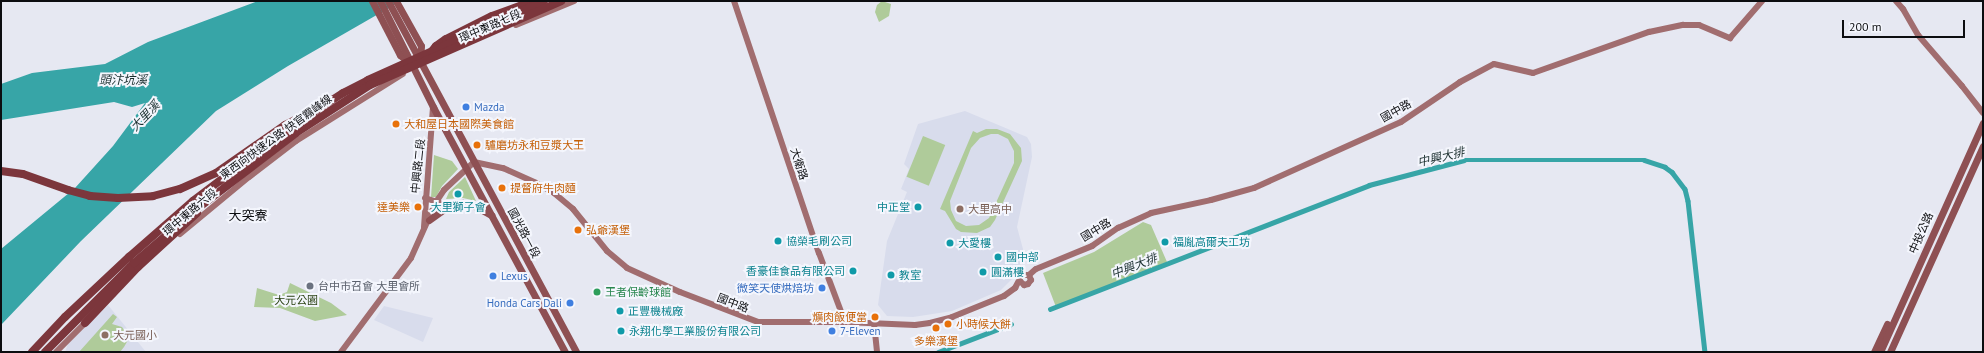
<!DOCTYPE html>
<meta charset="utf-8">
<style>
body{margin:0}
#map{position:relative;width:1984px;height:353px;overflow:hidden;background:#e6e8f2;font-family:"PT Sans","Noto Sans TC",sans-serif}
div>[style]{position:absolute}
[style*='--x']{left:calc(var(--x)*1px);top:calc(var(--y)*1px);width:calc(var(--w)*1px);rotate:calc(var(--a)*1deg)}
.built>*{inset:0;background:#d8dcec}
.green>*{inset:0;background:#afcb9a;transform-origin:0 0}
.water>*{inset:0;background:#37a5a7}
.canal>*{height:4.5px;margin:-2.25px;padding:0 2.25px;transform-origin:2.25px;border-radius:2.25px;background:#37a5a7}
.secondary>*{height:6px;margin:-3px;padding:0 3px;transform-origin:3px;border-radius:3px;background:#a16d6f}
.primary>*{height:7px;margin:-3.5px;padding:0 3.5px;transform-origin:3.5px;border-radius:3.5px;background:#8e5053}
.highway>*{height:8px;margin:-4px;padding:0 4px;transform-origin:4px;border-radius:4px;background:#7c363c}
.highway-bridge>*{height:8px;margin:-4px;padding:0 4px;transform-origin:4px;border-radius:4px;background:#7c363c}
.dots>*{width:11px;height:11px;translate:-50% -50%;box-sizing:border-box;border:2px solid #f4f6fd;border-radius:50%}
span{translate:-50% -50%;white-space:nowrap;text-align:center;line-height:1.15;-webkit-text-stroke:4px #f4f6fd;paint-order:stroke}
.street-label{font-size:11px;color:#0c0d10}
.shop-label{font-size:11px;color:#366cbe}
.left{translate:0 -50%;text-align:left}
.right{translate:-100% -50%;text-align:right}
.food-label{font-size:11px;color:#c56008}
.culture-label{font-size:11px;color:#0d838f}
.education-label{font-size:11px;color:#785e54}
.worship-label{font-size:11px;color:#5b616d}
.leisure-label{font-size:11px;color:#27864d}
.park-label{font-size:11px;color:#294012}
.water-label{font-size:12px;color:#192d2d;font-style:italic}
.quarter-label{font-size:13px;color:#0c0d10}
.frame{position:absolute;inset:0;border:2px solid #0c0d10;pointer-events:none}
.scale{position:absolute;left:1842px;top:20px;width:123px;height:18px;box-sizing:border-box;border:2px solid #0c0d10;border-top:0;padding-left:5px;font-size:12px;line-height:14px;white-space:nowrap;color:#0c0d10;-webkit-text-stroke:3px #f4f6fd;paint-order:stroke}
</style>
<div id="map">
<div class="built">
<div style="clip-path:polygon(965px 111px,1027px 137px,1031px 144px,1032px 157px,1017px 227px,1023px 249px,1020px 266px,1016px 275px,1001px 290px,952px 311px,913px 317px,887px 316px,878px 305px,887px 241px,907px 192px,901px 189px,909px 169px,904px 164px,918px 124px)"></div>
<div style="clip-path:polygon(108px 305px,146px 352px,65px 352px,68px 344px)"></div>
<div style="clip-path:polygon(384px 306px,433px 318px,423px 342px,374px 320px)"></div>
</div>
<div class="green">
<div style="clip-path:polygon(882px 1px,891px 4px,889px 16px,879px 22px,875px 12px,877px 5px)"></div>
<div style="clip-path:polygon(evenodd,986px 129px,997px 129px,1010px 134px,1021px 148px,1022px 161px,995px 220px,990px 227px,977px 233px,961px 232px,956px 229px,945px 211px,940px 209px,973px 131px,977px 133px,986px 129px,991px 134px,998px 134px,1008px 139px,1014px 151px,1014px 163px,989px 218px,979px 225px,966px 226px,956px 221px,951px 210px,950px 201px,971px 148px,980px 138px,991px 134px)"></div>
<div style="left:923px;top:136px;width:24px;height:44px;rotate:22deg"></div>
<div style="clip-path:polygon(434px 155px,452px 161px,458px 169px,442px 186px,436px 197px,431px 197px)"></div>
<div style="clip-path:polygon(465px 177px,476px 201px,463px 198px,446px 199px,449px 192px)"></div>
<div style="clip-path:polygon(1143px 222px,1151px 225px,1167px 262px,1056px 307px,1043px 273px,1094px 252px)"></div>
<div style="clip-path:polygon(290px 283px,331px 303px,347px 315px,315px 321px,280px 308px,254px 307px,257px 288px,279px 295px,287px 292px)"></div>
<div style="clip-path:polygon(113px 314px,117px 317px,112px 324px,122px 327px,127px 334px,128px 340px,124px 347px,120px 352px,79px 352px)"></div>
</div>
<div class="water">
<div style="clip-path:polygon(258px 1px,401px 1px,288px 66px,216px 111px,81px 241px,1px 325px,1px 249px,75px 188px,113px 146px,145px 103px,132px 107px,114px 102px,1px 120px,1px 84px,32px 73px,105px 64px,148px 42px)"></div>
</div>
<div class="canal">
<div style="--x:1050;--y:309;--w:342;--a:-21.2"></div>
<div style="--x:1369;--y:185;--w:98;--a:-14.7"></div>
<div style="--x:1464;--y:160;--w:180;--a:0"></div>
<div style="--x:1644;--y:160;--w:22;--a:18"></div>
<div style="--x:1665;--y:167;--w:9;--a:36"></div>
<div style="--x:1672;--y:172;--w:21;--a:53"></div>
<div style="--x:1685;--y:189;--w:12;--a:76"></div>
<div style="--x:1688;--y:201;--w:152;--a:83.6"></div>
<div style="--x:938;--y:352;--w:78;--a:-21"></div>
</div>
<div class="secondary">
<div style="--x:734;--y:1;--w:266;--a:71.4"></div>
<div style="--x:819;--y:253;--w:74;--a:69.4"></div>
<div style="--x:1896;--y:1;--w:11;--a:49"></div>
<div style="--x:1903;--y:9;--w:30;--a:60"></div>
<div style="--x:1918;--y:35;--w:67;--a:49.2"></div>
<div style="--x:1962;--y:86;--w:34;--a:52"></div>
<div style="--x:516;--y:25;--w:63;--a:-22.5"></div>
<div style="--x:223;--y:184;--w:31;--a:-38"></div>
<div style="--x:425;--y:198;--w:25;--a:18"></div>
<div style="--x:424;--y:227;--w:120;--a:-85.7"></div>
<div style="--x:180;--y:234;--w:89;--a:-39.6"></div>
<div style="--x:249;--y:177;--w:59;--a:-37.5"></div>
<div style="--x:296;--y:141;--w:126;--a:-32.1"></div>
<div style="--x:1029;--y:275;--w:9;--a:-41"></div>
<div style="--x:1036;--y:269;--w:61;--a:-22.3"></div>
<div style="--x:1092;--y:246;--w:32;--a:-35"></div>
<div style="--x:1118;--y:228;--w:36;--a:-24"></div>
<div style="--x:1151;--y:213;--w:61;--a:-12.2"></div>
<div style="--x:1211;--y:200;--w:45;--a:-15.6"></div>
<div style="--x:1254;--y:188;--w:161;--a:-24.2"></div>
<div style="--x:1401;--y:122;--w:71;--a:-34.1"></div>
<div style="--x:1460;--y:82;--w:38;--a:-28"></div>
<div style="--x:1494;--y:64;--w:40;--a:13"></div>
<div style="--x:1533;--y:73;--w:123;--a:-19.5"></div>
<div style="--x:1649;--y:32;--w:35;--a:-12"></div>
<div style="--x:1683;--y:25;--w:16;--a:0"></div>
<div style="--x:1699;--y:25;--w:34;--a:23"></div>
<div style="--x:1730;--y:38;--w:49;--a:-49.1"></div>
<div style="--x:1020;--y:281;--w:6;--a:45"></div>
<div style="--x:1024;--y:285;--w:4;--a:-14"></div>
<div style="--x:1028;--y:284;--w:5;--a:-53"></div>
<div style="--x:1031;--y:280;--w:5;--a:-112"></div>
<div style="--x:874;--y:323;--w:29;--a:84"></div>
<div style="--x:56;--y:352;--w:44;--a:-45"></div>
<div style="--x:341;--y:352;--w:117;--a:-53.3"></div>
<div style="--x:411;--y:258;--w:61;--a:-65.9"></div>
<div style="--x:436;--y:202;--w:14;--a:-56"></div>
<div style="--x:444;--y:190;--w:41;--a:-43"></div>
<div style="--x:474;--y:162;--w:30;--a:12"></div>
<div style="--x:503;--y:168;--w:36;--a:24"></div>
<div style="--x:536;--y:183;--w:21;--a:29"></div>
<div style="--x:554;--y:193;--w:25;--a:40"></div>
<div style="--x:573;--y:209;--w:54;--a:51"></div>
<div style="--x:607;--y:251;--w:26;--a:40"></div>
<div style="--x:627;--y:268;--w:58;--a:24.4"></div>
<div style="--x:680;--y:292;--w:84;--a:21"></div>
<div style="--x:758;--y:322;--w:87;--a:0"></div>
<div style="--x:845;--y:322;--w:70;--a:2.5"></div>
<div style="--x:915;--y:325;--w:15;--a:-8"></div>
<div style="--x:930;--y:323;--w:23;--a:-15"></div>
<div style="--x:952;--y:317;--w:56;--a:-22"></div>
<div style="--x:1004;--y:296;--w:14;--a:-36"></div>
<div style="--x:1015;--y:288;--w:15;--a:-62"></div>
<div style="--x:1022;--y:275;--w:7;--a:0"></div>
</div>
<div class="primary">
<div style="--x:372;--y:1;--w:61;--a:62.6"></div>
<div style="--x:400;--y:55;--w:13;--a:39"></div>
<div style="--x:380;--y:1;--w:119;--a:63.4"></div>
<div style="--x:433;--y:107;--w:278;--a:61.7"></div>
<div style="--x:388;--y:1;--w:398;--a:61.8"></div>
<div style="--x:396;--y:1;--w:51;--a:60.9"></div>
<div style="--x:421;--y:46;--w:14;--a:94"></div>
<div style="--x:429;--y:220;--w:22;--a:-36"></div>
<div style="--x:447;--y:207;--w:16;--a:-15"></div>
<div style="--x:462;--y:203;--w:11;--a:10"></div>
<div style="--x:473;--y:205;--w:21;--a:29"></div>
<div style="--x:1874;--y:352;--w:31;--a:-65"></div>
<div style="--x:1880;--y:352;--w:251;--a:-65.8"></div>
<div style="--x:1890;--y:352;--w:226;--a:-65.7"></div>
</div>
<div class="highway">
<div style="--x:432;--y:51;--w:6;--a:-51"></div>
<div style="--x:436;--y:46;--w:12;--a:-35"></div>
<div style="--x:446;--y:39;--w:51;--a:-26.6"></div>
<div style="--x:492;--y:16;--w:44;--a:-20.1"></div>
<div style="--x:1;--y:171;--w:22;--a:8"></div>
<div style="--x:23;--y:174;--w:48;--a:19.6"></div>
<div style="--x:68;--y:190;--w:23;--a:15"></div>
<div style="--x:90;--y:196;--w:28;--a:4"></div>
<div style="--x:118;--y:198;--w:35;--a:-3"></div>
<div style="--x:153;--y:196;--w:28;--a:-15"></div>
<div style="--x:180;--y:189;--w:39;--a:-24"></div>
<div style="--x:216;--y:173;--w:84;--a:-34.8"></div>
<div style="--x:285;--y:125;--w:28;--a:-27"></div>
<div style="--x:85;--y:323;--w:77;--a:-46.6"></div>
<div style="--x:138;--y:267;--w:80;--a:-42.5"></div>
</div>
<div class="highway-bridge">
<div style="--x:32;--y:352;--w:48;--a:-46.7"></div>
<div style="--x:65;--y:317;--w:88;--a:-43.2"></div>
<div style="--x:129;--y:257;--w:85;--a:-41.2"></div>
<div style="--x:193;--y:201;--w:124;--a:-37.1"></div>
<div style="--x:292;--y:126;--w:61;--a:-32.9"></div>
<div style="--x:343;--y:93;--w:28;--a:-27"></div>
<div style="--x:368;--y:80;--w:193;--a:-24.2"></div>
<div style="--x:45;--y:352;--w:126;--a:-45"></div>
<div style="--x:134;--y:263;--w:84;--a:-40.7"></div>
<div style="--x:198;--y:208;--w:123;--a:-37.4"></div>
<div style="--x:296;--y:133;--w:88;--a:-33"></div>
<div style="--x:370;--y:85;--w:209;--a:-23.7"></div>
</div>
<div class="dots">
<div style="left:466px;top:107px;background:#3f7fe0"></div>
<div style="left:396px;top:124px;background:#e8710a"></div>
<div style="left:477px;top:145px;background:#e8710a"></div>
<div style="left:502px;top:188px;background:#e8710a"></div>
<div style="left:458px;top:194px;background:#0f9aa8"></div>
<div style="left:418px;top:207px;background:#e8710a"></div>
<div style="left:918px;top:207px;background:#0f9aa8"></div>
<div style="left:960px;top:209px;background:#8d6e63"></div>
<div style="left:578px;top:230px;background:#e8710a"></div>
<div style="left:778px;top:241px;background:#0f9aa8"></div>
<div style="left:1165px;top:242px;background:#0f9aa8"></div>
<div style="left:950px;top:243px;background:#0f9aa8"></div>
<div style="left:998px;top:257px;background:#0f9aa8"></div>
<div style="left:853px;top:271px;background:#0f9aa8"></div>
<div style="left:983px;top:272px;background:#0f9aa8"></div>
<div style="left:891px;top:275px;background:#0f9aa8"></div>
<div style="left:493px;top:276px;background:#3f7fe0"></div>
<div style="left:310px;top:286px;background:#6b7280"></div>
<div style="left:822px;top:288px;background:#3f7fe0"></div>
<div style="left:597px;top:292px;background:#2e9e5b"></div>
<div style="left:570px;top:303px;background:#3f7fe0"></div>
<div style="left:620px;top:311px;background:#0f9aa8"></div>
<div style="left:875px;top:317px;background:#e8710a"></div>
<div style="left:948px;top:324px;background:#e8710a"></div>
<div style="left:936px;top:328px;background:#e8710a"></div>
<div style="left:621px;top:331px;background:#0f9aa8"></div>
<div style="left:832px;top:331px;background:#3f7fe0"></div>
<div style="left:105px;top:335px;background:#8d6e63"></div>
</div>
<div class="street-label">
<span style="left:490px;top:26px;rotate:-23deg">環中東路七段</span>
<span style="left:1396px;top:111px;rotate:-29deg">國中路</span>
<span style="left:276px;top:137px;rotate:-36deg">東西向快速公路 快官霧峰線</span>
<span style="left:799px;top:164px;rotate:72deg">大衛路</span>
<span style="left:418px;top:166px;rotate:-84deg">中興路二段</span>
<span style="left:190px;top:212px;rotate:-40deg">環中東路六段</span>
<span style="left:1096px;top:230px;rotate:-31deg">國中路</span>
<span style="left:524px;top:233px;rotate:62deg">國光路一段</span>
<span style="left:1921px;top:233px;rotate:-66deg">中投公路</span>
<span style="left:733px;top:303px;rotate:21deg">國中路</span>
</div>
<div class="shop-label">
<span class="left" style="left:474px;top:107px">Mazda</span>
<span class="left" style="left:501px;top:276px">Lexus</span>
<span class="right" style="left:814px;top:288px">微笑天使烘焙坊</span>
<span class="right" style="left:562px;top:303px">Honda Cars Dali</span>
<span class="left" style="left:840px;top:331px">7-Eleven</span>
</div>
<div class="food-label">
<span class="left" style="left:404px;top:124px">大和屋日本國際美食館</span>
<span class="left" style="left:485px;top:145px">驢磨坊永和豆漿大王</span>
<span class="left" style="left:510px;top:188px">提督府牛肉麵</span>
<span class="right" style="left:410px;top:207px">達美樂</span>
<span class="left" style="left:586px;top:230px">弘爺漢堡</span>
<span class="right" style="left:867px;top:317px">爌肉飯便當</span>
<span class="left" style="left:956px;top:324px">小時候大餅</span>
<span style="left:936px;top:341px">多樂漢堡</span>
</div>
<div class="culture-label">
<span style="left:458px;top:207px">大里獅子會</span>
<span class="right" style="left:910px;top:207px">中正堂</span>
<span class="left" style="left:786px;top:241px">協榮毛刷公司</span>
<span class="left" style="left:1173px;top:242px">福胤高爾夫工坊</span>
<span class="left" style="left:958px;top:243px">大愛樓</span>
<span class="left" style="left:1006px;top:257px">國中部</span>
<span class="right" style="left:845px;top:271px">香豪佳食品有限公司</span>
<span class="left" style="left:991px;top:272px">圓滿樓</span>
<span class="left" style="left:899px;top:275px">教室</span>
<span class="left" style="left:628px;top:311px">正豐機械廠</span>
<span class="left" style="left:629px;top:331px">永翔化學工業股份有限公司</span>
</div>
<div class="education-label">
<span class="left" style="left:968px;top:209px">大里高中</span>
<span class="left" style="left:113px;top:335px">大元國小</span>
</div>
<div class="worship-label">
<span class="left" style="left:318px;top:286px">台中市召會 大里會所</span>
</div>
<div class="leisure-label">
<span class="left" style="left:605px;top:292px">王者保齡球館</span>
</div>
<div class="park-label">
<span style="left:296px;top:300px">大元公園</span>
</div>
<div class="water-label">
<span style="left:123px;top:80px">頭汴坑溪</span>
<span style="left:145px;top:116px;rotate:-46deg">大里溪</span>
<span style="left:1441px;top:157px;rotate:-13deg">中興大排</span>
<span style="left:1134px;top:266px;rotate:-21deg">中興大排</span>
</div>
<div class="quarter-label">
<span style="left:248px;top:216px">大突寮</span>
</div>
<div class="frame"></div>
<div class="scale">200 m</div>
</div>
